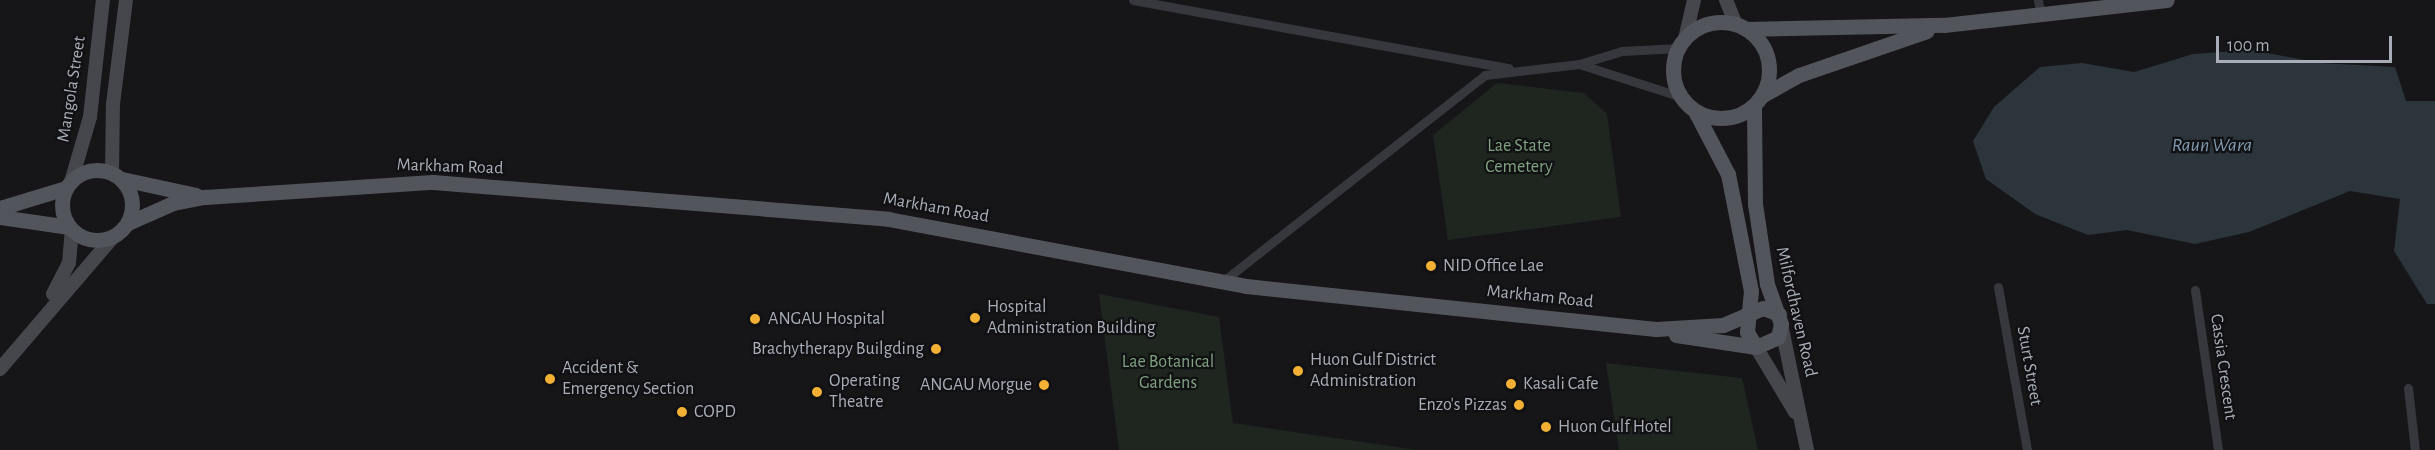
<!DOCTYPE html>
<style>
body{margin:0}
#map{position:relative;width:2435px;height:450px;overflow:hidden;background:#161618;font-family:"Alegreya Sans",sans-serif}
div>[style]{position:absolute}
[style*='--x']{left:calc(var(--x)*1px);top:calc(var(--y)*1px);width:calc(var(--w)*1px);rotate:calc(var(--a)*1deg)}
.green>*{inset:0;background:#1e261f}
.water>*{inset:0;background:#2c353c}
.street>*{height:9px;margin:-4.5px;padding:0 4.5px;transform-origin:4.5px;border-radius:4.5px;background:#37383d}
.secondary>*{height:14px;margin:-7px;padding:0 7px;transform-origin:7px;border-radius:7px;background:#45474d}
.primary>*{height:15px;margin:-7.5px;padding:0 7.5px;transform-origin:7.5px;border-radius:7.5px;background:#53555c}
.primary>.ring{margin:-7.5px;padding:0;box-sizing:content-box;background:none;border:15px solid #53555c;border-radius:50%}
.dots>*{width:16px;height:16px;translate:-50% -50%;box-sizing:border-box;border:3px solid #111113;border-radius:50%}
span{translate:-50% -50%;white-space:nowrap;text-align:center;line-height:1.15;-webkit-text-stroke:4.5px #111113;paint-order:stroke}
.street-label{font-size:18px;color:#a8adb8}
.park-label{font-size:18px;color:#7fa381}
.poi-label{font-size:18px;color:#a8adb8}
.left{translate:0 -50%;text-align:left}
.right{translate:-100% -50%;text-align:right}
.water-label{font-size:20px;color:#7f9bb3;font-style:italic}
.scale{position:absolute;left:2216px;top:36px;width:176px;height:27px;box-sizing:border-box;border:3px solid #a8adb8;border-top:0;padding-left:8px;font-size:18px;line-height:21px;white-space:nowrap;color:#a8adb8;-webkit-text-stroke:4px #111113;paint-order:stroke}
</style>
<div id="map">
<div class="green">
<div style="clip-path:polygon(1497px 83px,1584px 93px,1607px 114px,1621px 217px,1448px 240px,1433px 135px)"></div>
<div style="clip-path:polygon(1099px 294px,1219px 317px,1233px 423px,1417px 450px,1119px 450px)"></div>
<div style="clip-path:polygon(1606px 363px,1742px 378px,1758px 450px,1619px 450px)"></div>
</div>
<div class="water">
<div style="clip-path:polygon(2251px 50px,2320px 63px,2395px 67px,2406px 101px,2435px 101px,2435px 304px,2427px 304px,2394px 251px,2400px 199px,2350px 191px,2249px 232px,2195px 244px,2127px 230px,2088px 235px,2035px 214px,1986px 179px,1973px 141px,1994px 107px,2040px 67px,2082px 63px,2134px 72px,2193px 54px)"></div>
</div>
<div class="street">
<div style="--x:1133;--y:0;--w:382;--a:10.3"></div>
<div style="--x:2038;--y:0;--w:13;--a:81"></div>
<div style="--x:1579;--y:64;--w:108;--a:17.8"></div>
<div style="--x:1222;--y:282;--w:335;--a:-38.2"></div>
<div style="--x:1485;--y:75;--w:95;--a:-6.7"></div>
<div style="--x:1579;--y:64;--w:45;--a:-16.8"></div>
<div style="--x:1622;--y:51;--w:57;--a:-3"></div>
<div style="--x:1998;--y:287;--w:166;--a:79.9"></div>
<div style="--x:2195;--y:290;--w:162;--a:81.8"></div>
<div style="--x:2408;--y:388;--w:62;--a:83.6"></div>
</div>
<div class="secondary">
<div style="--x:1726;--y:0;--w:27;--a:68"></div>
<div style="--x:1685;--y:39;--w:40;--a:-77"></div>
<div style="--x:112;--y:173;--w:69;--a:-89.2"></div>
<div style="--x:113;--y:104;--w:105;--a:-82.9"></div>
<div style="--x:71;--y:182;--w:68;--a:-73.7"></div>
<div style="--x:90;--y:117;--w:118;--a:-83.7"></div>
<div style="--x:53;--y:294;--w:35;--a:-63"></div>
<div style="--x:69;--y:263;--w:33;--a:-85"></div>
<div style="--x:1781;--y:324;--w:129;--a:78.3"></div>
<div style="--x:1756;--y:347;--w:76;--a:59"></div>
<div style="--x:0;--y:369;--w:175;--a:-49.4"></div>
</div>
<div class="primary">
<div class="ring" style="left:1673px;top:22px;width:81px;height:81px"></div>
<div style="--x:1746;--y:29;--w:198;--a:-1.2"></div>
<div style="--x:1944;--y:25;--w:224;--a:-6.4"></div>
<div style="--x:1763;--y:95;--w:41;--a:-29.1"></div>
<div style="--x:1799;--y:75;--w:135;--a:-19"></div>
<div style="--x:1695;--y:111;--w:71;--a:62.4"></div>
<div style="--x:1728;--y:174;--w:119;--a:78.9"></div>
<div style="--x:1751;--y:291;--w:41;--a:95.6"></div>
<div style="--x:1747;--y:332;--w:17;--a:59"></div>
<div class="ring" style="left:62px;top:170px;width:55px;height:55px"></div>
<div style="--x:122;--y:179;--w:76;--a:12.2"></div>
<div style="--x:0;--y:208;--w:69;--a:-16.9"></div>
<div style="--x:0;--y:217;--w:70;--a:8.2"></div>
<div style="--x:128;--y:223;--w:49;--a:-24"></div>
<div style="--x:173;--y:203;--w:33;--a:-11"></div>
<div style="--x:205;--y:197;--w:228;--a:-3.8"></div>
<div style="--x:433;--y:182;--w:457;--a:4.6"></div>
<div style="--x:888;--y:219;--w:364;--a:10.6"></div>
<div style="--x:1246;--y:286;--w:412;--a:6"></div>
<div style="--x:1656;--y:329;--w:67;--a:-3.4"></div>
<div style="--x:1723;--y:325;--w:43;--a:-23"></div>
<div style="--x:1763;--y:308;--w:17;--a:21"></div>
<div style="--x:1676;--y:335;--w:81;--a:8.5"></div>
<div style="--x:1756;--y:347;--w:24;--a:-24"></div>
<div style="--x:1778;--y:337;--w:13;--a:-77"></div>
<div style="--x:1781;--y:324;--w:42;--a:-109.3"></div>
<div style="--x:1767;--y:284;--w:81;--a:-98.5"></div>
<div style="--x:1755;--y:204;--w:99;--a:-90.6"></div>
</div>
<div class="dots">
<div style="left:1431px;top:266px;background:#f2b134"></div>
<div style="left:975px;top:318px;background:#f2b134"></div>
<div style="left:755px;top:319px;background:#f2b134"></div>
<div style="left:936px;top:349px;background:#f2b134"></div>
<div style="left:1298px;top:371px;background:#f2b134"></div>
<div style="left:550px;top:379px;background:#f2b134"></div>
<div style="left:1511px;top:384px;background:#f2b134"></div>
<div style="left:1044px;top:385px;background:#f2b134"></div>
<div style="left:817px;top:392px;background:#f2b134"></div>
<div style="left:1519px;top:405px;background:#f2b134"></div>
<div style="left:682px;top:412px;background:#f2b134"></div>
<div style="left:1546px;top:427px;background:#f2b134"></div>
</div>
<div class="street-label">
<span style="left:72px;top:89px;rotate:-81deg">Mangola Street</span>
<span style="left:450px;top:167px;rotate:2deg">Markham Road</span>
<span style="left:936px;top:208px;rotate:10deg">Markham Road</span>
<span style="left:1540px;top:297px;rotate:6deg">Markham Road</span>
<span style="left:1796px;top:312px;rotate:77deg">Milfordhaven Road</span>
<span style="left:2029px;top:366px;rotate:80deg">Sturt Street</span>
<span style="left:2223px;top:367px;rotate:82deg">Cassia Crescent</span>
</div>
<div class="park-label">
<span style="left:1519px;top:157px">Lae State<br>Cemetery</span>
<span style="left:1168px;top:373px">Lae Botanical<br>Gardens</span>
</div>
<div class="poi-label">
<span class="left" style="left:1443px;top:266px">NID Office Lae</span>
<span class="left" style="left:987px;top:318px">Hospital<br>Administration Building</span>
<span class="left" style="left:768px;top:319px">ANGAU Hospital</span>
<span class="right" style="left:924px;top:349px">Brachytherapy Builgding</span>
<span class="left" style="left:1310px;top:371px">Huon Gulf District<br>Administration</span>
<span class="left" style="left:562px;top:379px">Accident &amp;<br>Emergency Section</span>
<span class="left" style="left:829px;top:392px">Operating<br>Theatre</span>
<span class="left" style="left:1523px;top:384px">Kasali Cafe</span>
<span class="right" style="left:1032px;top:385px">ANGAU Morgue</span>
<span class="right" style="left:1507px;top:405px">Enzo's Pizzas</span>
<span class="left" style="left:694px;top:412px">COPD</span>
<span class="left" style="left:1558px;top:427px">Huon Gulf Hotel</span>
</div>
<div class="water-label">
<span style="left:2212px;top:145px">Raun Wara</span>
</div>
<div class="scale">100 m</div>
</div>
